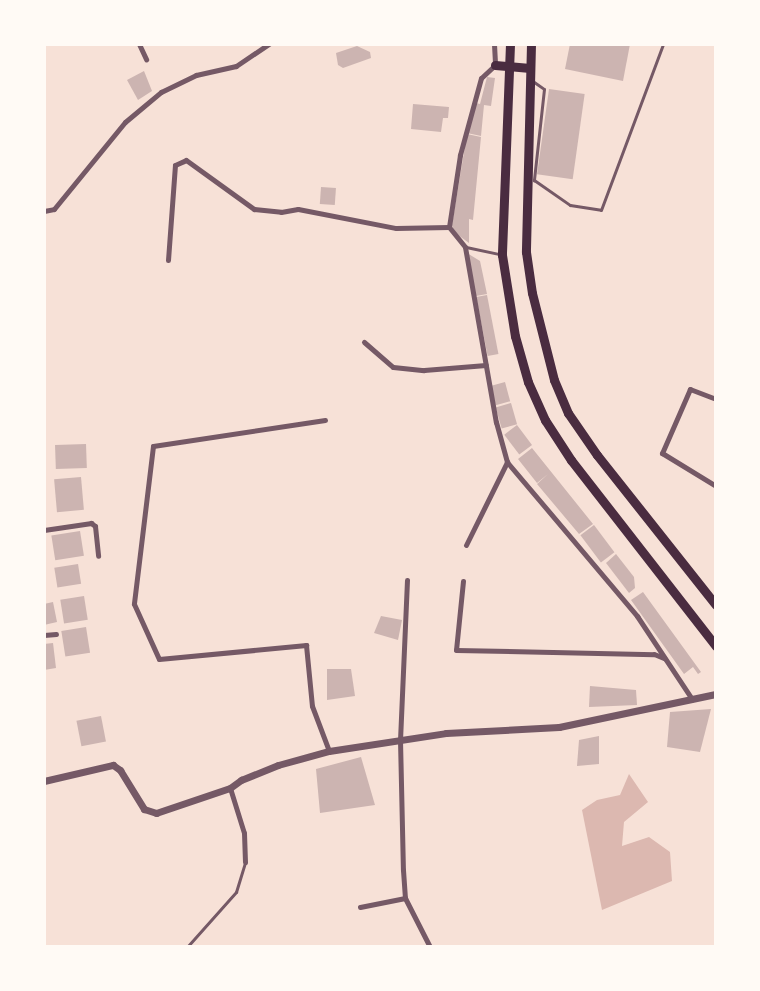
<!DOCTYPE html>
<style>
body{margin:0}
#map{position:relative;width:760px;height:991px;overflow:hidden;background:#f7e1d7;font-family:"Fira Sans",sans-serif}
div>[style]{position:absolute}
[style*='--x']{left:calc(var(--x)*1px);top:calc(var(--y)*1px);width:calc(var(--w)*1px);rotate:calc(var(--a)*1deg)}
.water>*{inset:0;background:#dcb8b0}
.building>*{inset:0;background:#ccb4b1;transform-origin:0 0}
.service>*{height:3px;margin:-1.5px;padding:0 1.5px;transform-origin:1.5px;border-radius:1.5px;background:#755966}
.minor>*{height:5px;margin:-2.5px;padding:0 2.5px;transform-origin:2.5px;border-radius:2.5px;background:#755966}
.tertiary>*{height:7px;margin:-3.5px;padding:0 3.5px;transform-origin:3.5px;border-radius:3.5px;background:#755966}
.primary>*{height:9px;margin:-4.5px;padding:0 4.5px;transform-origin:4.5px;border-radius:4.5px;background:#4a2c40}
span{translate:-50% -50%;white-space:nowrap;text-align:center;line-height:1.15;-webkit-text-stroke:8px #fffaf5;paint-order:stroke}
.frame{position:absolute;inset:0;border:46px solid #fffaf5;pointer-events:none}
</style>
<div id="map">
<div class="water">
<div style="clip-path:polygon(629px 774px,648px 802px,624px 822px,622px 846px,649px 837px,670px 852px,672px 881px,602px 910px,582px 810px,597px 800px,620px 795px)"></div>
</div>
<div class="building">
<div style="clip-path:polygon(570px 44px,630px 44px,623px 81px,565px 69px)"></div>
<div style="clip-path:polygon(357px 46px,370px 52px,371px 58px,343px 68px,338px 65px,336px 53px)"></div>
<div style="clip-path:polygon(144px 71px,152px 91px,138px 100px,127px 80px)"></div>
<div style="clip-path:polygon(487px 77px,495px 78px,491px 106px,484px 105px,481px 136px,467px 133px,476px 103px,480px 104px)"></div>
<div style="left:549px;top:89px;width:36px;height:86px;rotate:8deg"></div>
<div style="clip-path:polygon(413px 104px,449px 107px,448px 118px,443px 118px,441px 132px,411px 129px)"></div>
<div style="clip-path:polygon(467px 134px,481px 137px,473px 220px,469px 219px,469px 243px,454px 232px,452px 225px)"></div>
<div style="left:321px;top:187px;width:15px;height:17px;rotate:4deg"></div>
<div style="clip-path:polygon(467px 253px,480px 261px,487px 294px,476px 296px)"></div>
<div style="left:487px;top:295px;width:60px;height:11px;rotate:79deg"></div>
<div style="left:505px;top:382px;width:20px;height:15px;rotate:75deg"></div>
<div style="left:511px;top:403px;width:22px;height:16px;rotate:74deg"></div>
<div style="left:517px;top:425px;width:25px;height:16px;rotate:53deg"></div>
<div style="left:86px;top:444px;width:24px;height:31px;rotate:88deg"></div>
<div style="clip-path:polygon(532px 448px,593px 524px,579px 534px,537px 484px,548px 474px,537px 483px,518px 459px)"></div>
<div style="left:81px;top:477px;width:33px;height:27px;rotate:85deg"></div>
<div style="left:594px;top:525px;width:34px;height:17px;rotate:53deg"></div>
<div style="left:80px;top:531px;width:25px;height:29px;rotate:81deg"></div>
<div style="clip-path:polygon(616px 554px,634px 577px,635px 588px,629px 593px,606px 563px)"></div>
<div style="left:78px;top:564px;width:20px;height:24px;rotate:81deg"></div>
<div style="clip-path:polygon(643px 592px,701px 672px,698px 674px,693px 667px,684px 674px,631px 600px)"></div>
<div style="left:84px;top:596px;width:24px;height:24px;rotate:81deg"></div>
<div style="clip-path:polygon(53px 602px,57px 622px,44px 625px,44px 604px)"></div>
<div style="clip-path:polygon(381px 616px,402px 620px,398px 640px,374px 633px)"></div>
<div style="left:86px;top:627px;width:26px;height:25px;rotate:81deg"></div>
<div style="clip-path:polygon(53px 643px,56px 668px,44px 670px,44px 644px)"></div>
<div style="clip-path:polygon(327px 669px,351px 669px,355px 696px,327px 700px)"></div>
<div style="clip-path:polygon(590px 686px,636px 690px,637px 705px,589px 707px)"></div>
<div style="clip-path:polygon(711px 709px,700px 752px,667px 747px,670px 712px)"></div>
<div style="left:101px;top:716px;width:26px;height:25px;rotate:79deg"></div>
<div style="clip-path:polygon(599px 736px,599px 764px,577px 766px,579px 740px)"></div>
<div style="clip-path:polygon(361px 757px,375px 805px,320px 813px,316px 769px)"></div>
</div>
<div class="service">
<div style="--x:534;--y:82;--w:12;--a:35"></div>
<div style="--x:544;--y:89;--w:92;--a:96.3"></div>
<div style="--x:534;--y:180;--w:44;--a:34.8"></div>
<div style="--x:570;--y:205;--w:31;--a:9"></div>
<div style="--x:601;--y:210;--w:177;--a:-69.5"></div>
<div style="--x:466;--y:247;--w:33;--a:12"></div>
<div style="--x:187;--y:947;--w:74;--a:-48.3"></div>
<div style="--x:236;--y:892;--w:31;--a:-73"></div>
</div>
<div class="minor">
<div style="--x:139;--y:44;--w:17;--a:65"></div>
<div style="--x:494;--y:44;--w:21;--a:87"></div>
<div style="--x:495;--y:65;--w:19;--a:137"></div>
<div style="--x:481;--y:78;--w:80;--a:105.3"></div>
<div style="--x:460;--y:155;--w:73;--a:98.7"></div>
<div style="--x:449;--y:227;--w:26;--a:51"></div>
<div style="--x:465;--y:247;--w:178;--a:80"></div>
<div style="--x:496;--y:422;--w:41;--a:74.6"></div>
<div style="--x:507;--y:462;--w:202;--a:49.8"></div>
<div style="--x:637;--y:616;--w:100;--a:56.5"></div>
<div style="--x:44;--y:211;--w:10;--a:-11"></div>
<div style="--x:54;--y:209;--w:112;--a:-50.8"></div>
<div style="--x:125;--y:122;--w:47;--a:-39.8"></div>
<div style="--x:161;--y:92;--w:39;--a:-26"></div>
<div style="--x:196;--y:75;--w:41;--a:-12.7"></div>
<div style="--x:236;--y:66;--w:40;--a:-34"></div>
<div style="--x:168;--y:260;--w:95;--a:-85.8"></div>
<div style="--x:175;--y:165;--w:12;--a:-24"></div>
<div style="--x:186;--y:160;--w:84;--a:35.8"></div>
<div style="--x:254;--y:209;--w:27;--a:6"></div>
<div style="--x:281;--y:212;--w:17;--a:-10"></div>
<div style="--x:298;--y:209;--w:100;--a:11"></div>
<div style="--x:396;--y:228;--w:53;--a:-1.1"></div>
<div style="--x:364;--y:342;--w:38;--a:41"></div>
<div style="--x:393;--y:367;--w:31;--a:6"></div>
<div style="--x:424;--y:370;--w:62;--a:-4.6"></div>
<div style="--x:716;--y:399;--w:28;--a:-159"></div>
<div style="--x:690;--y:389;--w:70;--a:113.6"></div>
<div style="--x:662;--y:453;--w:63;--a:31.4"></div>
<div style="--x:325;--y:420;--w:174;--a:171.4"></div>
<div style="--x:153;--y:446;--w:159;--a:96.9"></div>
<div style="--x:134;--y:604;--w:60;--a:65.6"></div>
<div style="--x:159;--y:659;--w:148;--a:-5.4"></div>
<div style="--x:306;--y:645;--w:61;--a:84.4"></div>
<div style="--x:312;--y:706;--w:48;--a:69.3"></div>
<div style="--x:44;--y:530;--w:48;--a:-8.5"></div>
<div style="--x:91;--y:523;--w:5;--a:37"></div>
<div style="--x:95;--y:526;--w:30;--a:84"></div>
<div style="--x:466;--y:545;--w:93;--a:-63.7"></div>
<div style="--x:407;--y:580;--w:160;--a:92.5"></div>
<div style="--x:400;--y:740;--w:130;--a:88.7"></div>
<div style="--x:403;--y:870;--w:28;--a:86"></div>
<div style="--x:405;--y:898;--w:55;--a:63"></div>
<div style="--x:463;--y:581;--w:69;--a:95.8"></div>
<div style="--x:456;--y:650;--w:198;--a:1.2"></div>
<div style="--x:654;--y:654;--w:11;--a:22"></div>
<div style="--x:44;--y:635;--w:12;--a:-5"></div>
<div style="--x:230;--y:788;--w:47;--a:72.7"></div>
<div style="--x:244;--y:833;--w:29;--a:88"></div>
<div style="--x:360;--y:907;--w:46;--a:-11.3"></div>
</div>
<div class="tertiary">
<div style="--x:44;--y:781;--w:71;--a:-13.1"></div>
<div style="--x:113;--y:765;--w:9;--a:36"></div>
<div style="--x:120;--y:770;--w:46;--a:58.4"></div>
<div style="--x:144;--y:809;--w:13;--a:18"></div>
<div style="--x:156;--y:813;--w:78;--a:-18.7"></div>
<div style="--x:230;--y:788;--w:14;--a:-36"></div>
<div style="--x:241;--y:780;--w:40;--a:-22"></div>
<div style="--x:278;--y:765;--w:53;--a:-15.4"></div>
<div style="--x:329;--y:751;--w:118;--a:-8.7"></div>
<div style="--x:446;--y:733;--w:113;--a:-3"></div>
<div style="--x:559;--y:727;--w:160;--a:-11.9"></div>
</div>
<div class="primary">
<div style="--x:510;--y:44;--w:211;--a:92.2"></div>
<div style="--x:502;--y:255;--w:82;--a:80.9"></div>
<div style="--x:515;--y:336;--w:48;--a:74.2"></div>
<div style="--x:528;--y:382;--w:42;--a:65.9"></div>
<div style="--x:545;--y:420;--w:48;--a:57"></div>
<div style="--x:571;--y:460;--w:236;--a:52.1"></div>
<div style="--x:531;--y:44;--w:208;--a:91.4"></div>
<div style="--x:526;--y:252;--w:41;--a:81.7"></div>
<div style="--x:532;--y:293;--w:90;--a:75.8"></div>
<div style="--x:554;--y:380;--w:36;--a:67"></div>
<div style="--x:568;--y:413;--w:51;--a:55.4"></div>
<div style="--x:597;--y:455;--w:191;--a:51.6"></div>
<div style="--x:495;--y:65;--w:35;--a:5"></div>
</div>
<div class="frame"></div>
</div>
